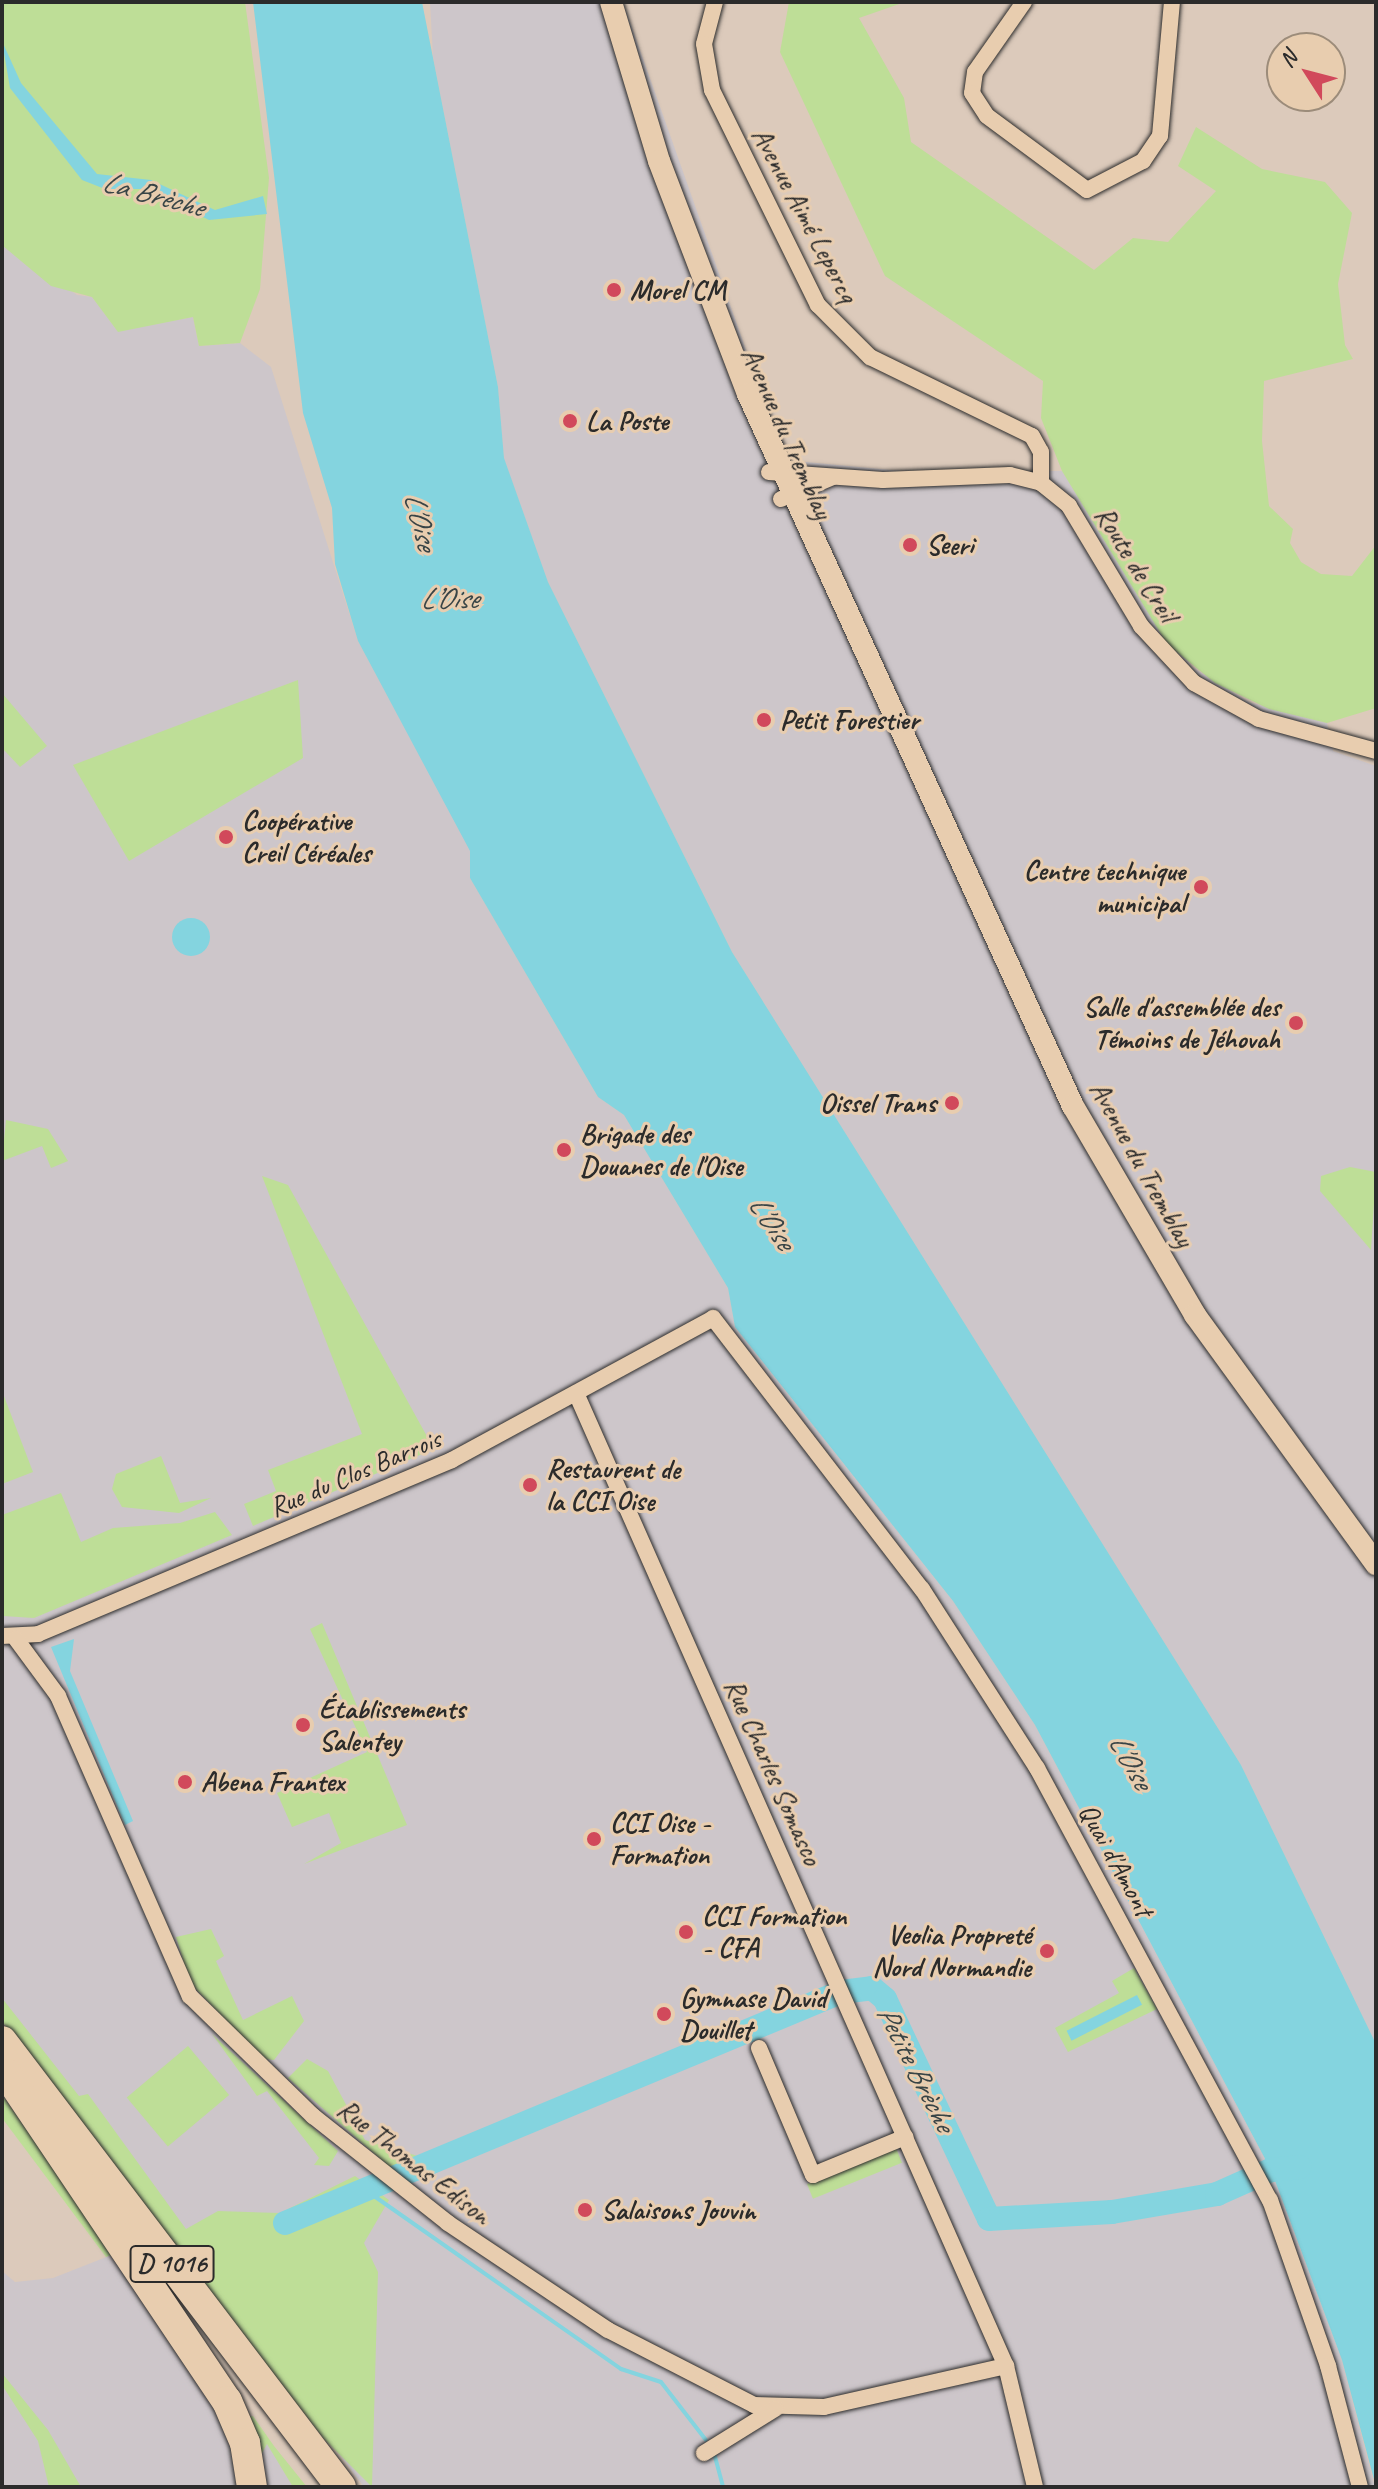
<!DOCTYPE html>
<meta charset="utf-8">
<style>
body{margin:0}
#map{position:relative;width:1378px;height:2489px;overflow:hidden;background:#dccabb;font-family:Caveat,sans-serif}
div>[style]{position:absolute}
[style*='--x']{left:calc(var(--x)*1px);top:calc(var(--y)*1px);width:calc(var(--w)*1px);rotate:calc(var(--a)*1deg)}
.built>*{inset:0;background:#cdc6ca}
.green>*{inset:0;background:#bede97;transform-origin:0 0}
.water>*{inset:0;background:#84d4df;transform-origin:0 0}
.round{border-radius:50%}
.stream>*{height:4px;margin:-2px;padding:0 2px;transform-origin:2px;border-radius:2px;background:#84d4df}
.river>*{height:24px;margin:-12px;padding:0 12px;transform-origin:12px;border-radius:12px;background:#84d4df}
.roads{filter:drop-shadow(0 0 2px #2b2b2b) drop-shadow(0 0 2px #2b2b2b)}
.street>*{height:16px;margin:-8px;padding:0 8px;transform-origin:8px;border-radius:8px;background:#e8cdaf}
.secondary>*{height:22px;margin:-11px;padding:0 11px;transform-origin:11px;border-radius:11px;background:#e8cdaf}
.highway>*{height:30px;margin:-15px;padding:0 15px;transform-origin:15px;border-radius:15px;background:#e8cdaf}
.dots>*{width:22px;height:22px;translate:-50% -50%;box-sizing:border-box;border:4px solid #e8cdaf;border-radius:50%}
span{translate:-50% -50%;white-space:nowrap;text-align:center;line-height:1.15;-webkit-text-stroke:6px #e8cdaf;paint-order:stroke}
.shield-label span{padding:2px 6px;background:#e8cdaf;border:2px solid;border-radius:6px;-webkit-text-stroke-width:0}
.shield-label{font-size:26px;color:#2b2b2b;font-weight:700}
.street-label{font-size:28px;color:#2b2b2b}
.poi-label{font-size:28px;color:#2b2b2b;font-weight:700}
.left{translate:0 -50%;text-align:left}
.right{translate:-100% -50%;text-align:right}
.water-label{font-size:30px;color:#384446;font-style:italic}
.frame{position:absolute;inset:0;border:4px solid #2b2b2b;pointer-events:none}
.north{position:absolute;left:1266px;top:32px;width:80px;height:80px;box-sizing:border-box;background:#e8cdaf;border:2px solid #9c8c7a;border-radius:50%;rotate:306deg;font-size:22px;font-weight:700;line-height:32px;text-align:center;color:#2b2b2b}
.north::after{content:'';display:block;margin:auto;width:28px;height:36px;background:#d1495b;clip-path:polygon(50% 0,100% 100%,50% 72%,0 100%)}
</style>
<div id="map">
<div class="built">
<div style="clip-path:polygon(430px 2px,623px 2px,785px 460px,901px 471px,1062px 471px,1192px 667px,1249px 702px,1327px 723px,1333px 751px,1376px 766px,1376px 2044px,1241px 1765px,732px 952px,548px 582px,504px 459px,498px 387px,433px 57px)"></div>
<div style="clip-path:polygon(2px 242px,77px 295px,92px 297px,118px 331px,193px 317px,199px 346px,240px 343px,271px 367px,358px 641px,471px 851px,470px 878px,598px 1097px,624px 1115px,728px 1288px,735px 1327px,953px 1601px,1035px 1725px,1271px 2170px,1342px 2360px,1375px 2487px,364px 2487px,2px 2008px)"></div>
<div style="clip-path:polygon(114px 2254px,249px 2418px,301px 2487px,2px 2487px,2px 2271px,15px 2282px,53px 2278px)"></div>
</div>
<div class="green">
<div style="clip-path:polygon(2px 2px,245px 2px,269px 178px,260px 289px,240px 343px,199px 346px,193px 317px,118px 332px,92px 297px,51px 286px,3px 246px)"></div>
<div style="clip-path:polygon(789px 2px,905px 2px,859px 18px,904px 98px,911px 142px,1094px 270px,1133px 238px,1168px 242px,1216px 191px,1178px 166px,1196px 127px,1262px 169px,1325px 182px,1352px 213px,1338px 284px,1345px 345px,1353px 359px,1264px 381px,1262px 441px,1269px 506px,1293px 529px,1290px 543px,1301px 562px,1321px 574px,1352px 576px,1376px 545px,1376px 708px,1327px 723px,1269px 709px,1215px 683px,1167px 644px,1062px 471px,1041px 418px,1043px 381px,885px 276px,780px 52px)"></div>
<div style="clip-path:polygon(298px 680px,303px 758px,129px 861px,73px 765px)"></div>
<div style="clip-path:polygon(2px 693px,47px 746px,20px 767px,2px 748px)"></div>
<div style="clip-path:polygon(6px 1120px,48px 1129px,68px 1161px,51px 1168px,42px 1146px,2px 1161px)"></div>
<div style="clip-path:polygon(1350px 1167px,1376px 1172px,1371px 1250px,1320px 1191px,1321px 1176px)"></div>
<div style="clip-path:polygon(262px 1176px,288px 1185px,434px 1449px,253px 1526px,244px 1504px,276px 1491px,268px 1470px,362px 1434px)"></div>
<div style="clip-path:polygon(2px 1391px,33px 1472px,2px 1484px)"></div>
<div style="clip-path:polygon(161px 1456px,180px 1503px,211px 1498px,179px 1513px,122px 1507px,112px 1489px,116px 1474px)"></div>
<div style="clip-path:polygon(61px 1493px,81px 1542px,113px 1528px,180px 1523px,215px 1512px,232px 1535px,34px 1618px,3px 1616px,2px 1515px)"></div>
<div style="clip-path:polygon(322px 1623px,407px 1825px,304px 1864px,341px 1843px,329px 1813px,292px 1827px,277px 1793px,367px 1752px,310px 1629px)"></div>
<div style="clip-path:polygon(211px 1929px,224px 1956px,216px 1961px,243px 2020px,292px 1996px,304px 2021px,274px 2060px,263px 2059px,190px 1983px,176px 1937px)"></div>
<div style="clip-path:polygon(1134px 1968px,1157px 2009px,1068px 2052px,1055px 2028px,1119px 1993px,1112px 1981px)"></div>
<div style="clip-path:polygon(2px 1998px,79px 2096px,88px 2094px,186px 2229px,218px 2211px,280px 2213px,355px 2176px,389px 2200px,364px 2243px,378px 2272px,372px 2487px,324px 2439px,2px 2021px)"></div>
<div style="clip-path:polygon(212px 2034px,338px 2151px,329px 2166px,314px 2165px,319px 2158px,267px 2091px,257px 2096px)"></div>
<div style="left:188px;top:2046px;width:64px;height:80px;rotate:50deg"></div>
<div style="clip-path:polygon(307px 2059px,328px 2071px,365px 2140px,421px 2157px,392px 2169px,288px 2078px)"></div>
<div style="clip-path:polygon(2px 2095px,114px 2254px,106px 2257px,2px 2118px)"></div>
<div style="left:896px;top:2148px;width:16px;height:96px;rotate:68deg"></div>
<div style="clip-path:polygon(2px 2373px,48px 2430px,81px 2487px,49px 2487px,38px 2441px,2px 2385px)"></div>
<div style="clip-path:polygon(253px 2416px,274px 2446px,307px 2487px,293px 2487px,267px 2444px,259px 2459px,243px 2418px)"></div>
</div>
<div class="water">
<div style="clip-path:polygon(253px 2px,422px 2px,498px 387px,504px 458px,548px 582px,732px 952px,1241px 1765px,1376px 2044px,1376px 2487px,1342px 2360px,1271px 2170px,1035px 1725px,953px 1601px,735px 1327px,728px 1288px,624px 1115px,598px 1097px,470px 878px,470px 851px,358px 641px,335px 564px,332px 508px,303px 413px)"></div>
<div style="clip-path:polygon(2px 41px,21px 83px,97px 174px,151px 180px,215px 210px,263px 196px,267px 214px,209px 220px,146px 189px,105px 189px,82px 180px,10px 88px)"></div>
<div class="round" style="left:172px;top:918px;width:38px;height:38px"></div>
<div style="clip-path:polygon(74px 1639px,70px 1671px,133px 1821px,125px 1825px,51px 1647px)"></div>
<div style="left:1137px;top:1995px;width:11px;height:79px;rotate:63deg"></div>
</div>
<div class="stream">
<div style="--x:364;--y:2189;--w:314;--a:35"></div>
<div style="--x:621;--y:2369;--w:42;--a:18"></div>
<div style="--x:661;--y:2382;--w:73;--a:52.2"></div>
<div style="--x:714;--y:2453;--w:35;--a:75"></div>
</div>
<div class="river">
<div style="--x:285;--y:2223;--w:602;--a:-22.56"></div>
<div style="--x:841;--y:1992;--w:31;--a:-7"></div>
<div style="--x:872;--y:1988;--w:17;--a:40"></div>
<div style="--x:885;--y:1999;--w:243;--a:64.7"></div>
<div style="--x:989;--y:2219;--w:123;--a:-3.3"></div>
<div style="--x:1112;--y:2212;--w:107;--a:-9.7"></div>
<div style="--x:1217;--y:2194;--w:59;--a:-24"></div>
<div style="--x:1271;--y:2170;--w:29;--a:-6"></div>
</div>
<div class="roads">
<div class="street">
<div style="--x:715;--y:2;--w:43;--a:104.7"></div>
<div style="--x:704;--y:44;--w:47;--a:80.1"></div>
<div style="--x:712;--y:90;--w:240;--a:63.8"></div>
<div style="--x:818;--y:305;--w:74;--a:45"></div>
<div style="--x:870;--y:357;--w:180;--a:26"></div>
<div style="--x:1032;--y:436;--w:18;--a:61"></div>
<div style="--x:1041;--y:452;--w:31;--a:90"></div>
<div style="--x:1024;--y:2;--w:85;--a:125"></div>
<div style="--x:975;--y:72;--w:21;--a:98"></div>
<div style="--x:972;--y:93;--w:27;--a:57"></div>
<div style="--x:987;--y:116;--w:124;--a:36.5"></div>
<div style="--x:1087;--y:190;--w:63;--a:-27.4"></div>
<div style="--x:1143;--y:161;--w:30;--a:-56"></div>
<div style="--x:1160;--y:136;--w:135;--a:-84.9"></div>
<div style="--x:769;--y:472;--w:114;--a:4"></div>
<div style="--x:883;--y:480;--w:127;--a:-2.3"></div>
<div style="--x:1010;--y:475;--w:32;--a:14"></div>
<div style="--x:1041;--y:483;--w:36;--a:39"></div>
<div style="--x:1069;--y:506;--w:140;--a:59"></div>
<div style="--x:1141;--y:626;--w:78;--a:47.1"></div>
<div style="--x:1194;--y:683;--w:74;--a:29"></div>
<div style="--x:1259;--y:719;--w:121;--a:15.3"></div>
<div style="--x:781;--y:499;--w:56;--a:-22.9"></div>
<div style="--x:576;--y:1393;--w:1064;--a:66.16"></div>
<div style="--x:1006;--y:2366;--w:124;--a:76.5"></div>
<div style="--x:2;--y:1636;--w:36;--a:-3"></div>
<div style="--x:38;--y:1634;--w:449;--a:-22.8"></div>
<div style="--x:452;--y:1460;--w:297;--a:-28.5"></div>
<div style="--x:713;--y:1318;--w:342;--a:52.4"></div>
<div style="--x:922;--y:1589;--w:213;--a:57.3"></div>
<div style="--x:1037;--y:1768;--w:491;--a:61.7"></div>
<div style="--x:1270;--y:2200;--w:176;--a:70.7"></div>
<div style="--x:1328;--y:2366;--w:125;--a:75.2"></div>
<div style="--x:16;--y:1639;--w:71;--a:53.6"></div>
<div style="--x:58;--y:1696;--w:328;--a:66.3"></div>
<div style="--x:190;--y:1996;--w:172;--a:44.3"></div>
<div style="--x:313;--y:2116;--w:172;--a:38.4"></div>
<div style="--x:448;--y:2223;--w:192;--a:33.8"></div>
<div style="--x:608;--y:2330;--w:164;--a:27.2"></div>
<div style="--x:754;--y:2405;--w:70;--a:1.6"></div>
<div style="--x:824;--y:2407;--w:187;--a:-12.7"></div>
<div style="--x:759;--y:2048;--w:138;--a:67"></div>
<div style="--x:813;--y:2175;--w:100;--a:-22.4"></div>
<div style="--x:704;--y:2453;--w:84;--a:-31.8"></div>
</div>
<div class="secondary">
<div style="--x:611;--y:2;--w:166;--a:73.2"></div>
<div style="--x:659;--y:161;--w:249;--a:69.1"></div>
<div style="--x:748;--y:394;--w:783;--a:65.47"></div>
<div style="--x:1073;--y:1106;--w:242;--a:59.7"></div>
<div style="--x:1195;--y:1315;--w:308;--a:54"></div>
</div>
<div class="highway">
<div style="--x:2;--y:2041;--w:560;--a:52.76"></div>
<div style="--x:7;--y:2074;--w:394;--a:56.1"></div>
<div style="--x:227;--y:2401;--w:46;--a:66.8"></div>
<div style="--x:245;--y:2443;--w:45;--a:81"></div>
</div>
</div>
<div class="dots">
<div style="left:614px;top:290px;background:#d1495b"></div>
<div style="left:570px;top:421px;background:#d1495b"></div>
<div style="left:910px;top:545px;background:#d1495b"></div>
<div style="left:764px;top:720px;background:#d1495b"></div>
<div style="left:226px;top:837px;background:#d1495b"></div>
<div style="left:1201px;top:887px;background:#d1495b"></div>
<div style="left:1296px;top:1023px;background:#d1495b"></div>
<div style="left:952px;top:1103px;background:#d1495b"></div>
<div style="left:564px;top:1150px;background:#d1495b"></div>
<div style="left:530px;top:1485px;background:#d1495b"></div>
<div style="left:303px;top:1725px;background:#d1495b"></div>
<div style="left:185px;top:1782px;background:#d1495b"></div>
<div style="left:594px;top:1839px;background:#d1495b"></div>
<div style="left:686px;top:1932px;background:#d1495b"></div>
<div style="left:1047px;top:1951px;background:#d1495b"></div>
<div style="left:664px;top:2014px;background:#d1495b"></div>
<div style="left:585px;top:2210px;background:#d1495b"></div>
</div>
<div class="shield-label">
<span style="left:172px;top:2264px">D 1016</span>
</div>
<div class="street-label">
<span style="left:805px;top:215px;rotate:62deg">Avenue Aimé Lepercq</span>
<span style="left:787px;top:433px;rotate:66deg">Avenue du Tremblay</span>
<span style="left:1136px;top:564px;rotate:58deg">Route de Creil</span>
<span style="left:1142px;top:1164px;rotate:61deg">Avenue du Tremblay</span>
<span style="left:355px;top:1473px;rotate:-23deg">Rue du Clos Barrois</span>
<span style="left:773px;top:1772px;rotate:66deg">Rue Charles Somasco</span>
<span style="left:1116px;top:1860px;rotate:61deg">Quai d'Amont</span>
<span style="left:414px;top:2162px;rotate:38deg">Rue Thomas Edison</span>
</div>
<div class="poi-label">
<span class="left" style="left:630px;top:290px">Morel CM</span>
<span class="left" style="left:586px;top:421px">La Poste</span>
<span class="left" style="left:926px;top:545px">Seeri</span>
<span class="left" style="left:780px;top:720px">Petit Forestier</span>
<span class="left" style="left:242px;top:837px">Coopérative<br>Creil Céréales</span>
<span class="right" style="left:1185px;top:887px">Centre technique<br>municipal</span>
<span class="right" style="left:1280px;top:1023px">Salle d'assemblée des<br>Témoins de Jéhovah</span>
<span class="right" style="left:936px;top:1103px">Oissel Trans</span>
<span class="left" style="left:580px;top:1150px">Brigade des<br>Douanes de l'Oise</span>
<span class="left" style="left:546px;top:1485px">Restaurent de<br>la CCI Oise</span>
<span class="left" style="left:319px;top:1725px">Établissements<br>Salentey</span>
<span class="left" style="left:201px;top:1782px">Abena Frantex</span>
<span class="left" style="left:610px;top:1839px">CCI Oise -<br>Formation</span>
<span class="left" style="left:702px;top:1932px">CCI Formation<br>- CFA</span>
<span class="right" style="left:1031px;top:1951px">Veolia Propreté<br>Nord Normandie</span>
<span class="left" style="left:680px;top:2014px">Gymnase David<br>Douillet</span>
<span class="left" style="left:601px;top:2210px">Salaisons Jouvin</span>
</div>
<div class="water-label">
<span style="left:153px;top:194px;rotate:15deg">La Brèche</span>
<span style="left:421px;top:521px;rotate:76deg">L'Oise</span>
<span style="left:449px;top:598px">L’Oise</span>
<span style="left:772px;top:1222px;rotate:56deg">L'Oise</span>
<span style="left:1131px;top:1761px;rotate:61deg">L'Oise</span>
<span style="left:916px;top:2068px;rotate:63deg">Petite Brèche</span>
</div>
<div class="frame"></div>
<div class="north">N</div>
</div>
